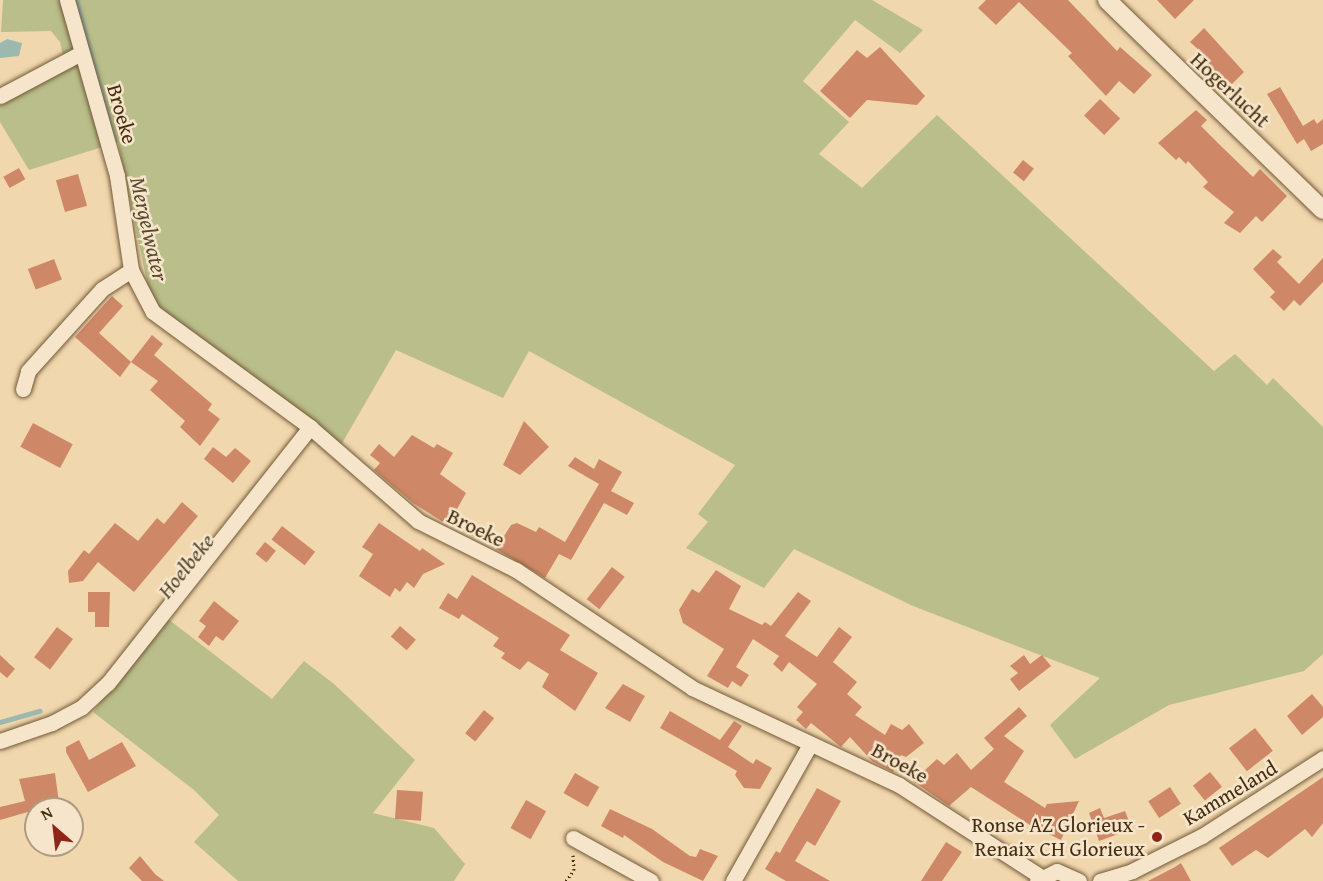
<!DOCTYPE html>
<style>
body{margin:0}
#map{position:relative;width:1323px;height:881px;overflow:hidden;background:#f1d7ad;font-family:"Gentium Book Plus",serif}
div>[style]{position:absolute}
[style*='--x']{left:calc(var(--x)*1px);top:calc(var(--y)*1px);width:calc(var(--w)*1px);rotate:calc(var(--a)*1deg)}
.green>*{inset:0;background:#b9be8a}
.water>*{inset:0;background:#9bb9ae}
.stream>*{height:4.5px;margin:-2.25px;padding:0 2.25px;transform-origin:2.25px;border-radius:2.25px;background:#9bb9ae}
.building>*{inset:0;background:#cf8867;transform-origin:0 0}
.path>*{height:3px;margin-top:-1.5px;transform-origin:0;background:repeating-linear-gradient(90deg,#452d10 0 1.5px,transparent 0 4.5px)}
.roads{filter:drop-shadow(0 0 2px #705837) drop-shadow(0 0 2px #705837)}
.minor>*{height:15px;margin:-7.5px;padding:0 7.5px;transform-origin:7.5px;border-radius:7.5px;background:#f6e5ca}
.tertiary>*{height:18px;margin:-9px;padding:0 9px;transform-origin:9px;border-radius:9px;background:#f6e5ca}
.dots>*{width:16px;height:16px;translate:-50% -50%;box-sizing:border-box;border:3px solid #f6e5ca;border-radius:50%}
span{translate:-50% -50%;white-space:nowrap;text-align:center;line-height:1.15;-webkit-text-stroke:5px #f6e5ca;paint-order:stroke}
.street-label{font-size:21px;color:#452d10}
.poi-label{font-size:21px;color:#452d10}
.right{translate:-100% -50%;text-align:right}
.water-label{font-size:22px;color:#564930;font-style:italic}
.north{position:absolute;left:24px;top:797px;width:60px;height:60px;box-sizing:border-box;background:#f6e5ca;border:2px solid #af9b80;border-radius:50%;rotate:332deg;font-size:16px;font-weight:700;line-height:24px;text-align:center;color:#452d10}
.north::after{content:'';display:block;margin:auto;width:21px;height:27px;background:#8f2418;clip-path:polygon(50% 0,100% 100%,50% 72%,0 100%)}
</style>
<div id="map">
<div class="green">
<div style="clip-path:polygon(3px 0,872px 0,923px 30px,900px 53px,855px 20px,803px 81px,849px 122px,819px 154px,862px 188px,937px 115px,1214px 371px,1235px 354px,1267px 385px,1273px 378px,1323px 427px,1323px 654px,1304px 671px,1169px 705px,1075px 759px,1050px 725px,1100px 678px,913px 606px,794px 549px,764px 588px,686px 548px,708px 522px,698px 514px,735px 465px,529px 351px,503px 398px,396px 350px,341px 445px,163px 311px,149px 292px,118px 142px,29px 170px,0 122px,0 99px,65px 65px,60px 42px,51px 31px,1px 32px)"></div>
<div style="clip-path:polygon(168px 619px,272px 699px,304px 661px,334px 684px,415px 760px,373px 813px,434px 828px,465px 864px,454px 881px,238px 881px,194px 842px,219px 815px,194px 790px,93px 712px)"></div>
</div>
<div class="water">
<div style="clip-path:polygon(7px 39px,22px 43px,19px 56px,0 58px,0 43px)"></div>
</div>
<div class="stream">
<div style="--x:77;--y:0;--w:144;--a:75.1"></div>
<div style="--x:0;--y:722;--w:41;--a:-15.8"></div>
</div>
<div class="building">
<div style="clip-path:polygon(986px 0,1068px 0,1117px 51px,1120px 47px,1152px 75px,1134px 94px,1119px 81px,1106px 96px,1068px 56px,1072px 53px,1019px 2px,996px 25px,978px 8px)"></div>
<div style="clip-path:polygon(1157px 0,1194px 0,1175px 19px)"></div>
<div style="clip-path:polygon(1204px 28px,1244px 72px,1232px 84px,1196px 56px,1201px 52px,1190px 42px)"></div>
<div style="clip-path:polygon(880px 47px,925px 96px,917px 105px,867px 100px,850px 118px,820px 91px,857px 50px,867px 58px)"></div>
<div style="clip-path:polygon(1280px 87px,1303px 126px,1314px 119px,1317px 124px,1323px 119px,1323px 144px,1311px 151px,1304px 139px,1297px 144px,1267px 94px)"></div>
<div style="left:1100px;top:99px;width:28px;height:23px;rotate:44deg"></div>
<div style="clip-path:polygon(1196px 110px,1207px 120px,1201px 126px,1222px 147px,1253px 177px,1260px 169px,1287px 196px,1262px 222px,1256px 216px,1240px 233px,1224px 223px,1234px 212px,1203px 187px,1208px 182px,1188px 161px,1186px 164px,1179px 157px,1176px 160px,1158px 143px)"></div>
<div style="left:1023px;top:160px;width:14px;height:16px;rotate:39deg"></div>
<div style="left:19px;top:168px;width:13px;height:18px;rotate:61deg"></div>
<div style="left:78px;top:174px;width:33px;height:23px;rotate:74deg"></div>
<div style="clip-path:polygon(1273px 249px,1282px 257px,1277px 262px,1299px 284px,1323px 258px,1323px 282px,1300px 306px,1294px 300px,1284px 311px,1270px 297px,1275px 292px,1253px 269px)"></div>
<div style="left:54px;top:259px;width:22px;height:28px;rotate:69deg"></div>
<div style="clip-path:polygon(112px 296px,123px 306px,99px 333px,131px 362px,120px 377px,75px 337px)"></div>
<div style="clip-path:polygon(152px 335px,163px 344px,154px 355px,212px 404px,208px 410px,220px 419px,200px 446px,180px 427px,185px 421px,150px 390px,158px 381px,131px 362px)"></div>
<div style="clip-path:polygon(524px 421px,549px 447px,520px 475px,503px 465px)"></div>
<div style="left:33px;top:423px;width:45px;height:27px;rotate:28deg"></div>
<div style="clip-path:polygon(412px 435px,434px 448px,437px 444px,453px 453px,440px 474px,466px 493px,448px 525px,413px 503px,374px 470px,380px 463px,370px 455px,379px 444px,394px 457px)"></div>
<div style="clip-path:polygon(213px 447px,226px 457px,235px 448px,251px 461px,233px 483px,204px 459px)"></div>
<div style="clip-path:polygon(575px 457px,594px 469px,599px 459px,622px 472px,611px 491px,634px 503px,627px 515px,604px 503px,571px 560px,559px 554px,545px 578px,496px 549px,511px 525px,517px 523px,536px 532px,539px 527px,565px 542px,599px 484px,568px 466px)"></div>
<div style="clip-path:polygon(182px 502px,198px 516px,134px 592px,98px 562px,83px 581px,69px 583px,68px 571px,84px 550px,89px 554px,115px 523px,138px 541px,157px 518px,164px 524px)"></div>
<div style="clip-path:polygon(379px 523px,420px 551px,422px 548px,445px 564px,423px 574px,414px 588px,407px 582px,400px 592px,395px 588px,390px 597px,359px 576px,373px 554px,362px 547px)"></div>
<div style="left:282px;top:526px;width:42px;height:17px;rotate:38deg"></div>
<div style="left:265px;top:542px;width:14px;height:15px;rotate:39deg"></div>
<div style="left:612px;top:567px;width:16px;height:41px;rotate:38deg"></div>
<div style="clip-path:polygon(716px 570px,741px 586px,729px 609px,762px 625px,765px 622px,771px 626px,798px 592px,811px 601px,785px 636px,817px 657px,839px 627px,852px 637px,833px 662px,857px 682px,847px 694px,862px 707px,855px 715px,885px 735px,891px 724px,902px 730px,909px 724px,924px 743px,906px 757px,901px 755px,893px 772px,872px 761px,850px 737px,841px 747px,811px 723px,806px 729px,796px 720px,803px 712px,797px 707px,817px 684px,789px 662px,782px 672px,773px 664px,779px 656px,753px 639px,736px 667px,749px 675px,741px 687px,732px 681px,728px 688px,707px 676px,724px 649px,683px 623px,679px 610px,692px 589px,699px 593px)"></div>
<div style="clip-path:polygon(472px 575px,570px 635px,560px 650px,598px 673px,575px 711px,542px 687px,549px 674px,528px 661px,520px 670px,501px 658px,505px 653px,493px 646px,499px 638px,462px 614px,459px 619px,439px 608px,448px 593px,457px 599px)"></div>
<div style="clip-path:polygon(88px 592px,110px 592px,109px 627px,95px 627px,95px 612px,88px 612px)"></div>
<div style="clip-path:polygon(214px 601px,239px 621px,223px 641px,216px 636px,209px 646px,198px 637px,206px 626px,199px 621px)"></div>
<div style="left:400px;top:626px;width:21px;height:14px;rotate:41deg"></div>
<div style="left:57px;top:627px;width:20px;height:38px;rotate:37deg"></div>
<div style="clip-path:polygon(0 655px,15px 669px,7px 678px,0 672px)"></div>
<div style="clip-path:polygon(1024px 655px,1030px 664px,1042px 655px,1051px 666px,1019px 691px,1010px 679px,1018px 673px,1010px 666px)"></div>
<div style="clip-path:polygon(623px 684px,645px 696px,630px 722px,605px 708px)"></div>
<div style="clip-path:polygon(1312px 694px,1323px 707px,1323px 717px,1302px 735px,1287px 716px)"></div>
<div style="clip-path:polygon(1019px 707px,1027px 716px,1004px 736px,1024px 751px,1004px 782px,1045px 808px,1047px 804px,1079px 801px,1061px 840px,1030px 825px,971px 787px,949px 806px,913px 781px,937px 759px,944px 765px,957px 753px,971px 770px,994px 749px,984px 738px)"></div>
<div style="left:484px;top:710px;width:13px;height:30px;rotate:39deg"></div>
<div style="clip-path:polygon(670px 711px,720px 740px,734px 721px,742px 726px,728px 747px,753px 764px,756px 759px,772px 768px,760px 789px,744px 788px,735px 775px,737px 771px,660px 728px)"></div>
<div style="left:1255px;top:728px;width:29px;height:33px;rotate:52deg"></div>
<div style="clip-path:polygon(79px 740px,89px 760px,122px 742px,136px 766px,88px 792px,66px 752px,66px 747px)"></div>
<div style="left:1210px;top:772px;width:19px;height:22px;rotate:51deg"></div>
<div style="clip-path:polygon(55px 773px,59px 803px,0 820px,0 807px,25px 801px,19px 779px)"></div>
<div style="left:575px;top:773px;width:28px;height:23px;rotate:30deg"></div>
<div style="clip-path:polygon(1323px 777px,1323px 823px,1312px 837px,1305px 829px,1268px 858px,1256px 850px,1232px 866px,1219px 848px)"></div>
<div style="left:1170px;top:787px;width:20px;height:26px;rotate:57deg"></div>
<div style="clip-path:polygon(817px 788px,841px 801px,815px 846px,807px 841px,795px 861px,830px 881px,786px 881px,765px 869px,776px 851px,780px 853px,782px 849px)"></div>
<div style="left:397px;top:790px;width:26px;height:29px;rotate:4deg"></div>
<div style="left:526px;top:800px;width:23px;height:32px;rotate:29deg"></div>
<div style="clip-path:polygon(1100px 808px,1104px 818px,1125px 811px,1132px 829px,1099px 841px,1089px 813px)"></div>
<div style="clip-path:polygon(610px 809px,652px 829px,690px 856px,696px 857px,700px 849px,718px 856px,703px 881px,663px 862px,624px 835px,623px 838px,601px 826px)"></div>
<div style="clip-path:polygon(946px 842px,962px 852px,942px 881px,921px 881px)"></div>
<div style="clip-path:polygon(140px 856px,155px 874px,164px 881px,142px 881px,129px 868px)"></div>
<div style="clip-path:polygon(1181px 863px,1191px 881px,1148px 881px,1175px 867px)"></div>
</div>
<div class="path">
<div style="--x:566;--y:881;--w:14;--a:-54"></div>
<div style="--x:574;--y:870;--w:15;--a:-94"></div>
</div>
<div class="roads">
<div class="minor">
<div style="--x:67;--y:0;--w:183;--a:74.1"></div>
<div style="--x:117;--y:176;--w:95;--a:81.5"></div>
<div style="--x:131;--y:270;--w:47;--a:62.4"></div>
<div style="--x:153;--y:312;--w:195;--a:36.2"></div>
<div style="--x:310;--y:427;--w:143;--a:41"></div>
<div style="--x:418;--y:521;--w:110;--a:26.6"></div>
<div style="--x:516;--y:570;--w:212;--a:33.8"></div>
<div style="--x:692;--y:688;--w:229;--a:25.1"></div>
<div style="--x:899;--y:785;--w:169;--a:32.9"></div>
<div style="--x:0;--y:96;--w:92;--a:-28"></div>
<div style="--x:23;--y:389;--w:19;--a:-74"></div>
<div style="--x:28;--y:371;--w:110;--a:-47.9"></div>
<div style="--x:102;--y:289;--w:35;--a:-33"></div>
<div style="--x:0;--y:741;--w:55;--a:-19.1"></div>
<div style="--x:52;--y:723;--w:34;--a:-28"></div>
<div style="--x:82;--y:707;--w:35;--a:-43"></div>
<div style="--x:108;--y:683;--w:326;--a:-51.7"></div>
<div style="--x:573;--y:838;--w:89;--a:28.9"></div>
<div style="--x:733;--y:881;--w:155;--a:-60.6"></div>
<div style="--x:1037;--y:881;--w:22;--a:-27"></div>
<div style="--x:1057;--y:871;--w:24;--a:24"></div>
<div style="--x:1100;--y:881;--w:34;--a:-17"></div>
<div style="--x:1132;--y:871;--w:78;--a:-26.6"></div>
<div style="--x:1202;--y:836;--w:144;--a:-32.8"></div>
</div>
<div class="tertiary">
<div style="--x:1107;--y:0;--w:301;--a:44.2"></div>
</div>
</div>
<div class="dots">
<div style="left:1157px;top:837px;background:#8f2418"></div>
</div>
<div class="street-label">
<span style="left:1230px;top:90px;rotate:43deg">Hogerlucht</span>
<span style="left:122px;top:114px;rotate:74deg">Broeke</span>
<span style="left:476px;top:528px;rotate:26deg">Broeke</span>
<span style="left:900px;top:763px;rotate:29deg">Broeke</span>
<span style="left:1230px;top:793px;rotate:-31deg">Kammeland</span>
</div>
<div class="poi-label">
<span class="right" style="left:1145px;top:837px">Ronse AZ Glorieux -<br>Renaix CH Glorieux</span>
</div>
<div class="water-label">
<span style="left:149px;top:229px;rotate:77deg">Mergelwater</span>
<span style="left:186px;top:566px;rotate:-51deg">Hoelbeke</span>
</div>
<div class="north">N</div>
</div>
